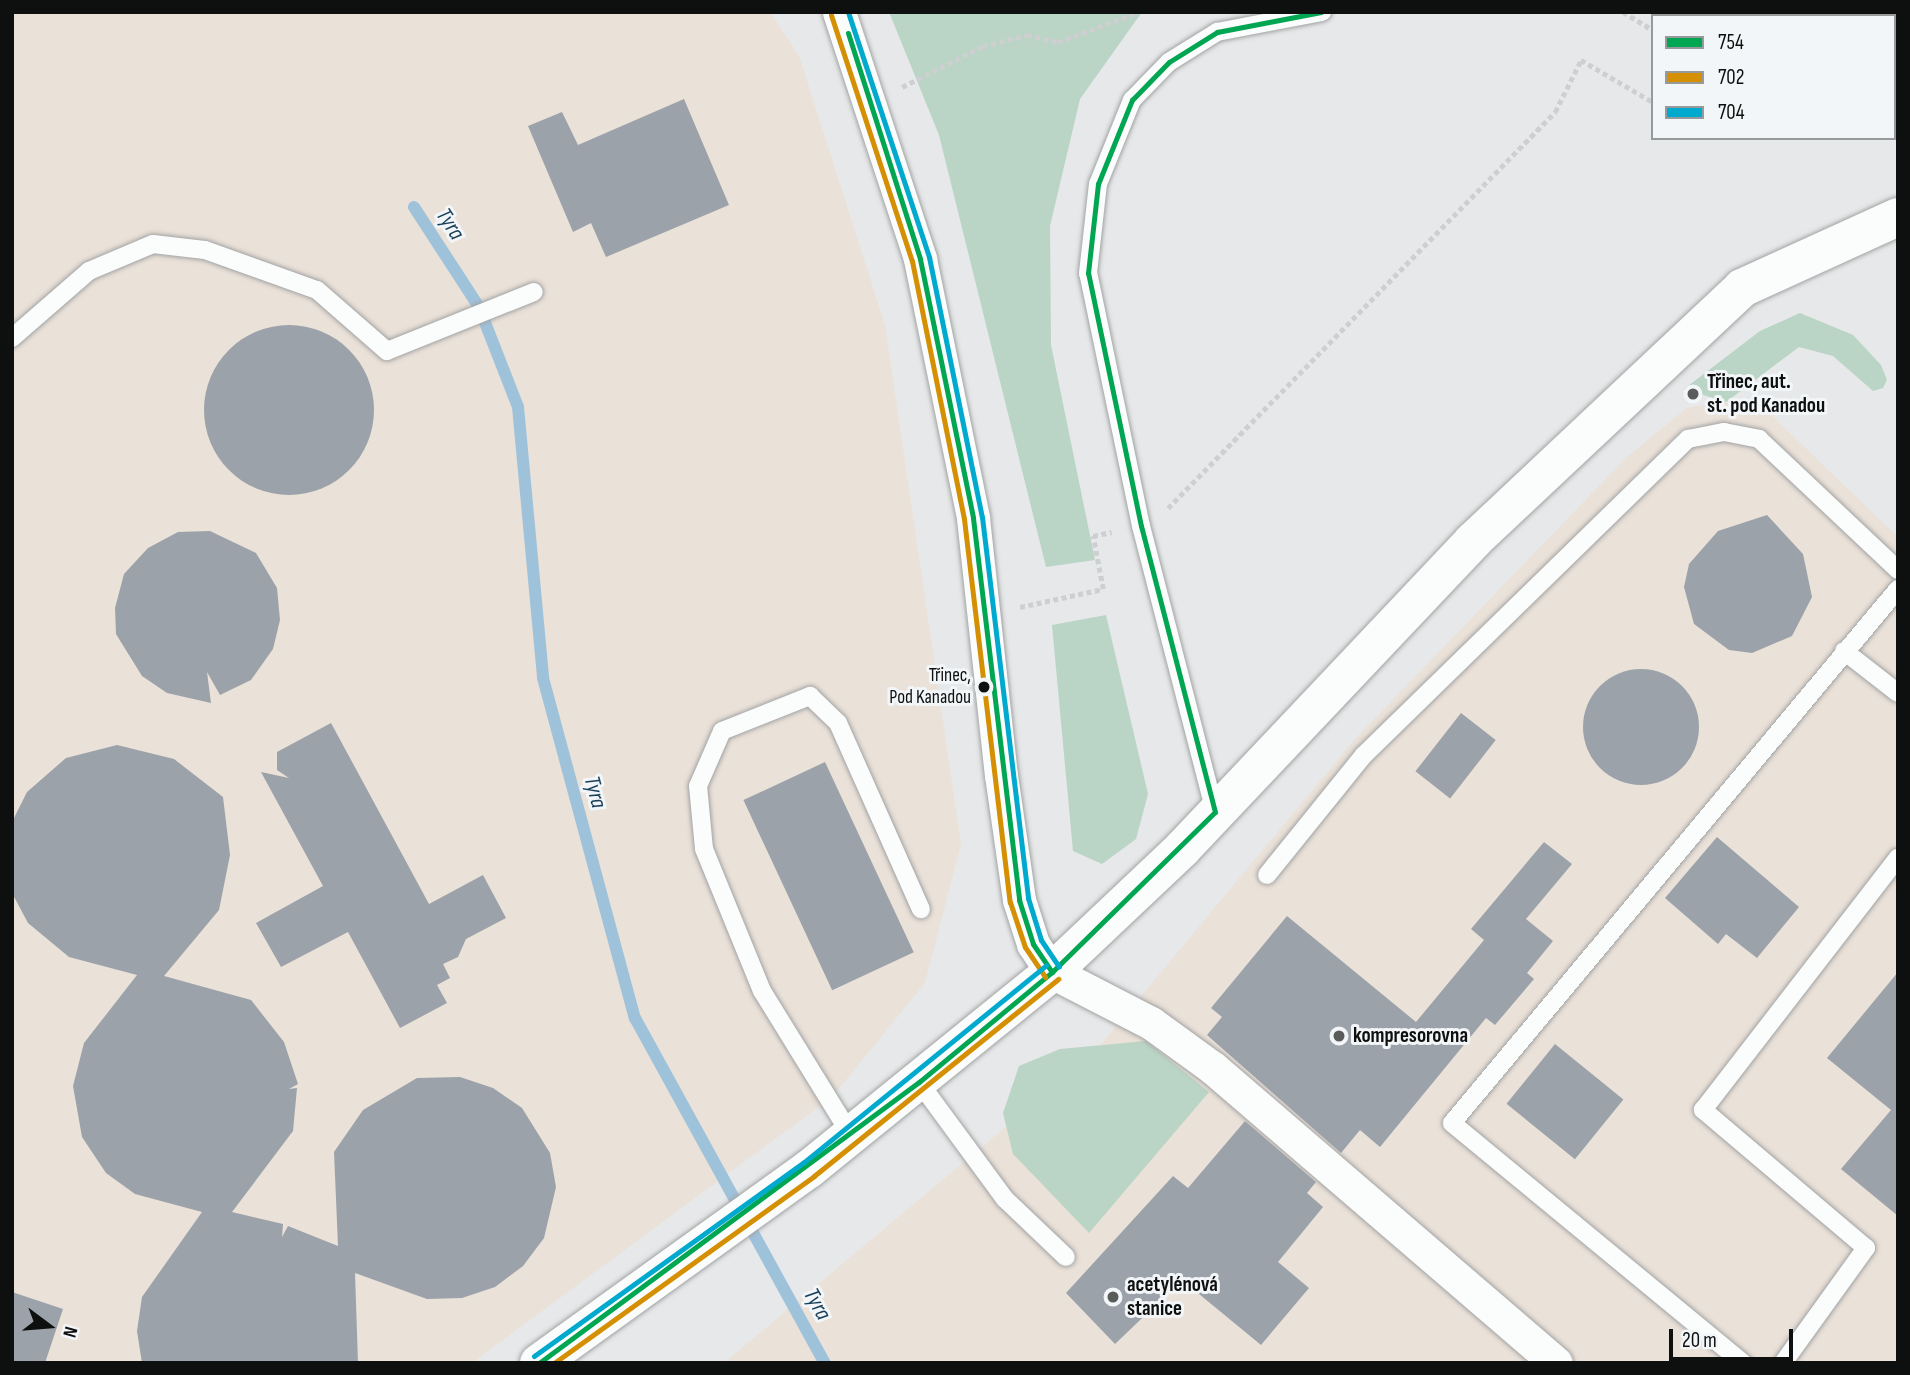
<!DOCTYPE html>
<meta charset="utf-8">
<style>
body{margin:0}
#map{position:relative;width:1910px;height:1375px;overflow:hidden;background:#e7e8e9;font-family:"Sofia Sans Condensed",sans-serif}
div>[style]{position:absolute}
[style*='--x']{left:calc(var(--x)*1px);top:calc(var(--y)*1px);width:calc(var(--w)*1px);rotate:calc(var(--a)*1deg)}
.industrial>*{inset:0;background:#eae1d8}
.green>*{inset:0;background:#bad4c5}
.stream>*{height:12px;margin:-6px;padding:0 6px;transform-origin:6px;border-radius:6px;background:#9fc2db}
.building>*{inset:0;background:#9ba2a9;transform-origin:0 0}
.round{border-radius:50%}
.path>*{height:4.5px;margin-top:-2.25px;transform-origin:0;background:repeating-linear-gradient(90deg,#cecfd0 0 5px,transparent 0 8.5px)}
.roads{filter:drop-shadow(0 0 2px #a2a3a4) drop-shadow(0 0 2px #a2a3a4)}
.service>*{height:18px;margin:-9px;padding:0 9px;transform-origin:9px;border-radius:9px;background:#fbfcfc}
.minor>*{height:33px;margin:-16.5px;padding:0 16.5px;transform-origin:16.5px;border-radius:16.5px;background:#fbfcfc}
.tertiary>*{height:38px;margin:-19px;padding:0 19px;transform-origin:19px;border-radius:19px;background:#fbfcfc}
.bus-1>*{height:5px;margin:-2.5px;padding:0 2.5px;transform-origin:2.5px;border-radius:2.5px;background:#00a651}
.bus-2>*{height:5px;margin:-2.5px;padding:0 2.5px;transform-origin:2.5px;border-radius:2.5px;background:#d48f02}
.bus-3>*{height:5px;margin:-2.5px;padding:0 2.5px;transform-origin:2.5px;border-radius:2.5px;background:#00a9ce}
.dots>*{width:19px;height:19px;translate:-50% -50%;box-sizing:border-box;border:4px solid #f3f6f8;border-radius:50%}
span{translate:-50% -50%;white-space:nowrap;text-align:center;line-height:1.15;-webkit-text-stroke:6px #f3f6f8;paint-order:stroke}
.bus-label{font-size:19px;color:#0e0f0f}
.right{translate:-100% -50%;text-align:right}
.poi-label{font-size:21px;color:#0e0f0f;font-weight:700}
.left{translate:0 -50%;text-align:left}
.water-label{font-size:23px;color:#173f58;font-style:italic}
.frame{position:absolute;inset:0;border:14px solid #0e0f0f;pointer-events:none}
.legend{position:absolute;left:1651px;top:14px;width:245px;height:126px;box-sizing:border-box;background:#f3f6f8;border:2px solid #979a9b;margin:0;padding:9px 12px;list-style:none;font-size:21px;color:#0e0f0f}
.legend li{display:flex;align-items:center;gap:14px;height:35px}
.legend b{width:35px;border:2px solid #979a9b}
.north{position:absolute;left:14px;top:1291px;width:70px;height:70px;-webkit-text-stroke:5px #f3f6f8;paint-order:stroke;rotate:106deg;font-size:19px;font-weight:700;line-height:28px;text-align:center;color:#0e0f0f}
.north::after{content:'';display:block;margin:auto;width:24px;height:32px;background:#0e0f0f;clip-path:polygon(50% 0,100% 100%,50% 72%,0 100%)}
.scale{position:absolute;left:1669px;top:1329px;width:124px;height:32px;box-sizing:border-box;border:4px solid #0e0f0f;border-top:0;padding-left:9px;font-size:21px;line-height:24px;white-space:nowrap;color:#0e0f0f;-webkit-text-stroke:5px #f3f6f8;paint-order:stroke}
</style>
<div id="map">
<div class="industrial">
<div style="clip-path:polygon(12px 12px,770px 12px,799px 56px,885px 325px,961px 844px,925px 983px,833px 1096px,472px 1363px,12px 1363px)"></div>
<div style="clip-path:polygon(1726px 402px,1769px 413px,1898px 537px,1898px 1363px,724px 1363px,1093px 1054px,1355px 739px,1627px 457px,1687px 408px)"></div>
</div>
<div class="green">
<div style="clip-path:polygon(889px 12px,1142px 12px,1080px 99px,1050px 226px,1051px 345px,1095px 560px,1046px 567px,939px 135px)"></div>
<div style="clip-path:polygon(1887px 12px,1898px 12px,1894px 83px,1894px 16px)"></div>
<div style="clip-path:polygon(1800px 313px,1853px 335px,1881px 365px,1887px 380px,1883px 388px,1873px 391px,1833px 356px,1799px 347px,1726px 402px,1684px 389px,1760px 331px)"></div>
<div style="clip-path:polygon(1106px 615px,1148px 794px,1136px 839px,1102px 864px,1073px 851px,1052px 625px)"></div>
<div style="clip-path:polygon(1146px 1041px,1209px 1092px,1089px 1233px,1013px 1154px,1003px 1113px,1019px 1066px,1060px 1049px)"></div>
</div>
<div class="stream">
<div style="--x:414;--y:207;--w:119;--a:57"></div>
<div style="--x:479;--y:307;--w:107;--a:68.7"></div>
<div style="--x:518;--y:407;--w:272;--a:84.7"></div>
<div style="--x:543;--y:678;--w:352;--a:74.9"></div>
<div style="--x:635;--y:1018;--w:394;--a:61.2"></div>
</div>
<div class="building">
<div style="clip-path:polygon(684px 99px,729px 205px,606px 257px,591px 223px,573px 232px,528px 126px,562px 112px,578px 145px)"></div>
<div class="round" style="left:204px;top:325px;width:170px;height:170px"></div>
<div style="clip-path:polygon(1767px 515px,1803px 554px,1812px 597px,1792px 636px,1752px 653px,1729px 650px,1694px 624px,1684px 587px,1689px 564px,1718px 531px)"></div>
<div style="clip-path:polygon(210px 531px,256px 553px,277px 588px,280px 620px,273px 649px,251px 680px,220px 695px,207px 672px,211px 703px,167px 693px,142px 676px,116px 634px,115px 608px,124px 574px,148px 548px,178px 532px)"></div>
<div class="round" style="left:1583px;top:669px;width:116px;height:116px"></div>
<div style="left:1461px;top:713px;width:44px;height:74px;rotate:38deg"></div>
<div style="clip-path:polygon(331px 723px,429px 904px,483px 875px,506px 918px,466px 939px,458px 957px,443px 964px,450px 978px,437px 985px,447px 1003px,400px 1028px,348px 932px,281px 967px,256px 923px,323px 886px,261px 772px,289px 778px,277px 770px,277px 752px)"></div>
<div style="clip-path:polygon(117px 745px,174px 759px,223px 797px,230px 855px,219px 910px,164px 976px,251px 1000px,284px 1042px,298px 1084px,289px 1089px,297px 1088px,293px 1131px,232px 1212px,283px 1224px,282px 1237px,288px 1226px,338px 1246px,334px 1152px,363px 1110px,417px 1078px,460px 1077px,493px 1088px,522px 1108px,550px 1153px,556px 1187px,544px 1238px,523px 1266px,495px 1287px,462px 1298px,427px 1299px,355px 1273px,358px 1363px,142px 1363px,137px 1331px,142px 1297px,202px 1212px,135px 1194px,106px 1173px,82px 1137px,73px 1086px,84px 1043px,137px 975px,69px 957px,28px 923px,12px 893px,12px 822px,27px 792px,66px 758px)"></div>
<div style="left:825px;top:762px;width:210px;height:90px;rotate:65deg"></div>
<div style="clip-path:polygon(1717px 837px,1799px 907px,1757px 958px,1726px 934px,1718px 944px,1665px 898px)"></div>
<div style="clip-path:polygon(1544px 842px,1572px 864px,1526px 919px,1553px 941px,1527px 973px,1534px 979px,1495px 1025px,1486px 1018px,1380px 1147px,1360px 1130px,1341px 1153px,1207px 1035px,1222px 1017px,1211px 1008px,1287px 916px,1416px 1022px,1484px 940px,1471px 929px)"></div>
<div style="clip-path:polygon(1898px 972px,1898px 1216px,1841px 1169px,1891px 1110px,1827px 1058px)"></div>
<div style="left:1555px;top:1044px;width:88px;height:77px;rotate:39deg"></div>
<div style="clip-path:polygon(1245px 1121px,1316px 1182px,1307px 1193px,1323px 1207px,1278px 1262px,1309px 1288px,1261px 1345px,1182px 1280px,1115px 1344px,1066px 1293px,1173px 1176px,1188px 1188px)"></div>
<div style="clip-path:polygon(12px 1292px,63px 1309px,45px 1363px,12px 1363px)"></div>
</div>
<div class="path">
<div style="--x:1623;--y:12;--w:35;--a:31"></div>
<div style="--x:902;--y:87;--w:91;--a:-26.8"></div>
<div style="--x:983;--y:46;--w:45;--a:-14"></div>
<div style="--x:1027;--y:35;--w:32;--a:13"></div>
<div style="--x:1058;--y:42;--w:86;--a:-20.3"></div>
<div style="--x:1894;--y:101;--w:4;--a:-14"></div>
<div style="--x:1168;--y:508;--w:554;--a:-45.66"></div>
<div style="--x:1555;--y:112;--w:58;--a:-63.4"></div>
<div style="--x:1581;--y:60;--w:83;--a:30.3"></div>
<div style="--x:1020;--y:607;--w:85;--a:-12.2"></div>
<div style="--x:1103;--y:589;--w:54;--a:-100.7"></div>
<div style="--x:1093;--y:536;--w:19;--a:-12"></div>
</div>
<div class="roads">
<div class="service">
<div style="--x:1715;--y:12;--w:8;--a:30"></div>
<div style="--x:1847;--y:16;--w:6;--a:-45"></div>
<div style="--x:12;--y:338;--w:102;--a:-41"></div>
<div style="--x:89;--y:271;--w:69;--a:-22.9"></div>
<div style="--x:153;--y:244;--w:52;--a:6.6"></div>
<div style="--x:205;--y:250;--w:119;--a:19.7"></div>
<div style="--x:317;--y:290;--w:93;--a:41.1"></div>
<div style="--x:387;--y:351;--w:158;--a:-21.9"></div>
<div style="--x:1844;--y:651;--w:68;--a:37.9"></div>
<div style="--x:1215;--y:812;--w:295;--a:-104.5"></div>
<div style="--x:1141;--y:526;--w:258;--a:-101.8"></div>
<div style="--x:1088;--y:273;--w:90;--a:-83.6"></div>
<div style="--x:1098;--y:184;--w:91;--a:-68"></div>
<div style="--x:1132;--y:100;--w:53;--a:-45.8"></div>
<div style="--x:1169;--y:62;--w:57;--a:-32"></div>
<div style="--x:1217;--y:32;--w:107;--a:-10.8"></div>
<div style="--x:1267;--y:875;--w:154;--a:-51.1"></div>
<div style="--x:1364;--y:755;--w:453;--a:-44.3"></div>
<div style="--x:1688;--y:439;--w:37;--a:-11"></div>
<div style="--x:1724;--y:432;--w:36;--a:11"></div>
<div style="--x:1759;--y:439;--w:191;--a:43.3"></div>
<div style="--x:919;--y:1082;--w:145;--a:53.7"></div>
<div style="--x:1005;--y:1199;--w:84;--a:43.6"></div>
<div style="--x:851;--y:1135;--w:169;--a:-121.7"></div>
<div style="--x:762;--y:991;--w:153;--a:-112.2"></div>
<div style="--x:704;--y:849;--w:63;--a:-95.4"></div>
<div style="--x:698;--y:786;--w:60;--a:-66.4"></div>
<div style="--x:722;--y:731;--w:95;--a:-21.7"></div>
<div style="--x:810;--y:696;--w:39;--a:44"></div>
<div style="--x:838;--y:723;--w:204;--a:66"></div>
<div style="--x:1743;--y:1363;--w:377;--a:-140.5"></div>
<div style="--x:1452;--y:1123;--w:696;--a:-50.13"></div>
<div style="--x:1783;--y:1363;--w:142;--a:-54.2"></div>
<div style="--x:1866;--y:1248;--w:214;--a:-139.7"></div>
<div style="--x:1703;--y:1110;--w:319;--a:-52.3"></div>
</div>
<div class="minor">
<div style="--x:839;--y:12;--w:260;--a:71.8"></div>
<div style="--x:920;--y:259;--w:264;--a:78.4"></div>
<div style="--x:973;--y:518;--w:259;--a:83.8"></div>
<div style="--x:1001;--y:775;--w:126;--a:81.8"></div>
<div style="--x:1019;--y:900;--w:46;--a:72.3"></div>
<div style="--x:1033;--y:944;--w:34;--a:56"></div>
<div style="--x:1052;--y:972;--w:111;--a:27.3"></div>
<div style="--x:1151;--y:1023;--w:77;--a:36"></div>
<div style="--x:1213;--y:1068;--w:452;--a:40.7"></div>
</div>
<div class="tertiary">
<div style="--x:539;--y:1363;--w:332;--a:-35.7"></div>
<div style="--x:809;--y:1169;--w:313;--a:-39"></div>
<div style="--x:1052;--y:972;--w:179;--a:-43.4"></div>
<div style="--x:1182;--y:849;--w:424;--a:-46.6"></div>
<div style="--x:1473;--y:541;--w:369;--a:-43.2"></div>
<div style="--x:1742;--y:288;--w:171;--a:-24.5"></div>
</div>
</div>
<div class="bus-1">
<div style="--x:848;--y:33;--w:237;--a:72.3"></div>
<div style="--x:920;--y:259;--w:264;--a:78.4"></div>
<div style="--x:973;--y:518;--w:385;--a:83.1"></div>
<div style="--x:1019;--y:900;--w:46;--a:72.3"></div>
<div style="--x:1033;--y:944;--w:34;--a:56"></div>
<div style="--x:539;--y:1363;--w:473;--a:-36.5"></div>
<div style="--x:919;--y:1082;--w:173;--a:-39.6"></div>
<div style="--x:1052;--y:972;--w:228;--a:-44.5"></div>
<div style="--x:1215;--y:812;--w:295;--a:-104.5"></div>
<div style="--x:1141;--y:526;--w:258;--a:-101.8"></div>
<div style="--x:1088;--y:273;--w:90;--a:-83.6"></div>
<div style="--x:1098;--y:184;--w:91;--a:-68"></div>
<div style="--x:1132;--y:100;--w:53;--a:-45.8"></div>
<div style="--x:1169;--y:62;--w:57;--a:-32"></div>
<div style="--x:1217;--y:32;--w:106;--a:-10.9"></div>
</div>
<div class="bus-2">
<div style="--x:831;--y:15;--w:259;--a:71.8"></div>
<div style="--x:912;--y:261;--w:263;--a:78.6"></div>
<div style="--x:964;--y:519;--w:386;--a:83.2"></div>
<div style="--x:1010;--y:902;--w:47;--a:71.6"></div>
<div style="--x:1025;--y:947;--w:36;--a:56"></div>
<div style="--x:554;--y:1363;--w:320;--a:-35.7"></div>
<div style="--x:814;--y:1176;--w:314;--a:-38.9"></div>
</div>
<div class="bus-3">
<div style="--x:848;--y:12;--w:258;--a:71.7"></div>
<div style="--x:929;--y:257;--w:265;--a:78.5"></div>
<div style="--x:982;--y:517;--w:384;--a:83.1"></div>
<div style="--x:1028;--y:898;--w:44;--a:72.8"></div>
<div style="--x:1041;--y:940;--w:32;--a:56"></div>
<div style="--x:534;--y:1356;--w:332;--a:-35.7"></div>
<div style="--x:804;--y:1162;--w:312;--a:-39.1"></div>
</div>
<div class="dots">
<div style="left:1693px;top:394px;background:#5a5b5b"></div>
<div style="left:984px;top:687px;background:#0e0f0f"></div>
<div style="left:1339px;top:1036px;background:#5a5b5b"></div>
<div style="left:1113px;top:1297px;background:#5a5b5b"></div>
</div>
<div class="bus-label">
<span class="right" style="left:971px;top:687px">Třinec,<br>Pod Kanadou</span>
</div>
<div class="poi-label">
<span class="left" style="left:1707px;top:394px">Třinec, aut.<br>st. pod Kanadou</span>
<span class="left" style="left:1353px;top:1036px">kompresorovna</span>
<span class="left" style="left:1127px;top:1297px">acetylénová<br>stanice</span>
</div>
<div class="water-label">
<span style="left:450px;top:224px;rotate:57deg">Tyra</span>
<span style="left:595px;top:792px;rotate:75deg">Tyra</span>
<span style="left:817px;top:1304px;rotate:61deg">Tyra</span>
</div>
<div class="frame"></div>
<ul class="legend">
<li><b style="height:9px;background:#00a651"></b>754</li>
<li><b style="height:9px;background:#d48f02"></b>702</li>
<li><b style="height:9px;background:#00a9ce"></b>704</li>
</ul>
<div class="north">N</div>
<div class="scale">20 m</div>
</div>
